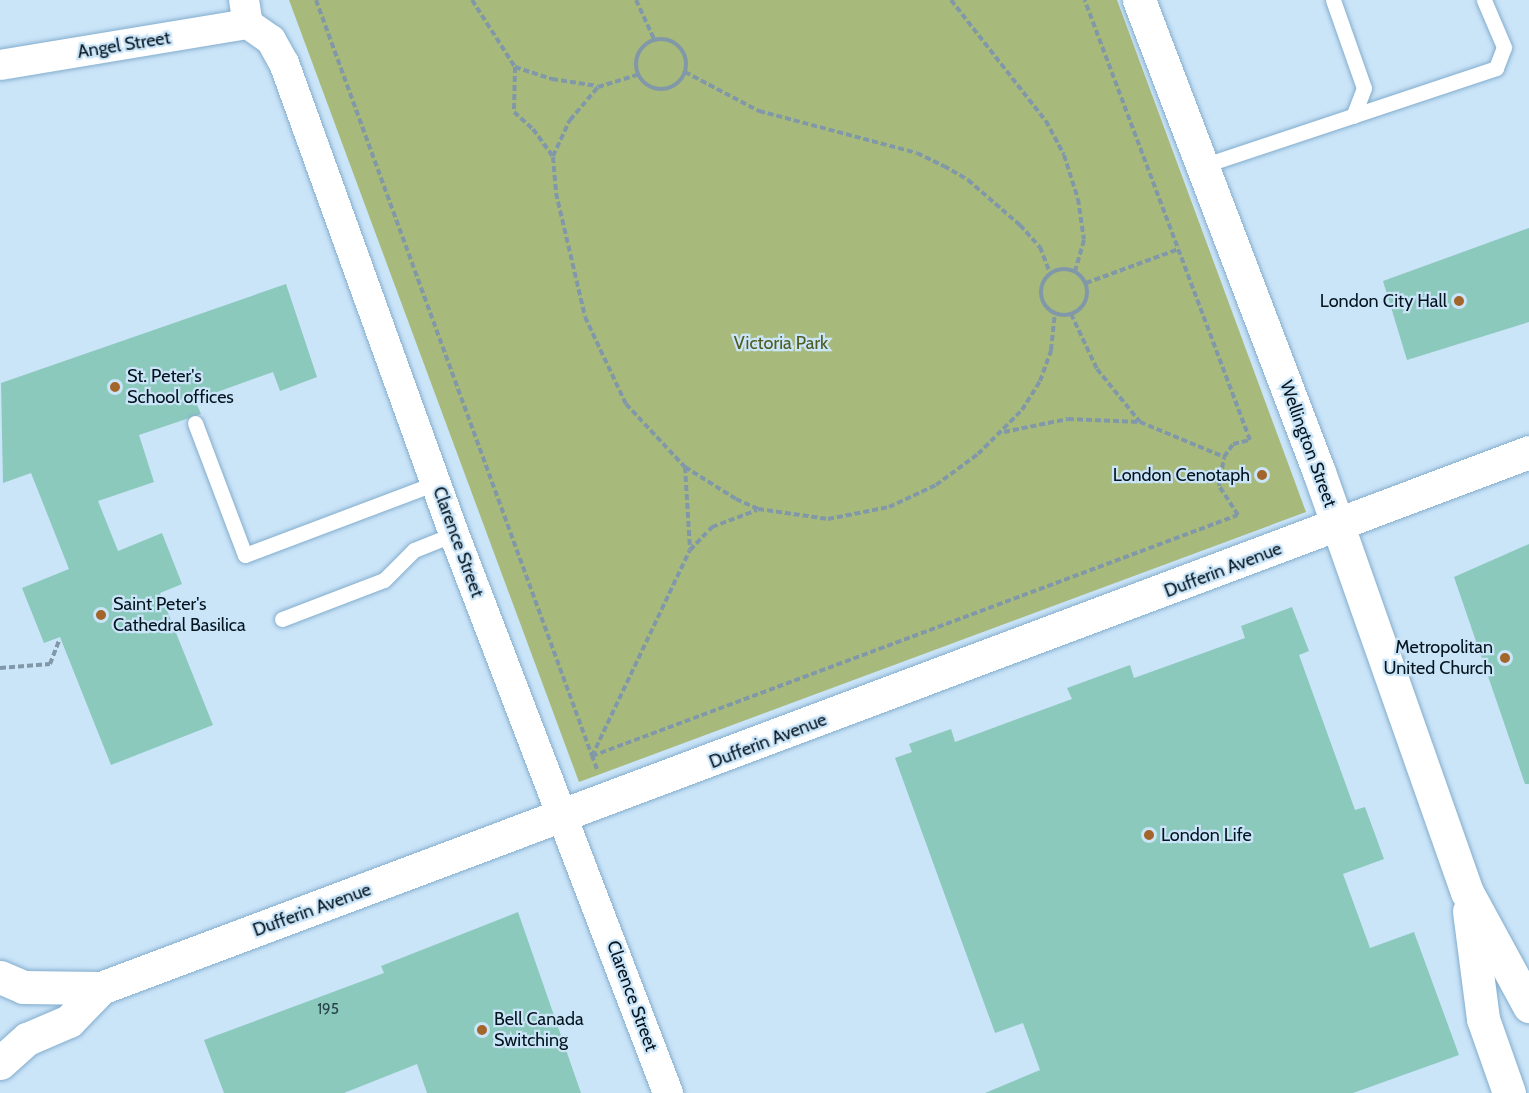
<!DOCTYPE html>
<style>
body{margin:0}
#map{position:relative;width:1529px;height:1093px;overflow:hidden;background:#cae4f8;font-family:Cabin,sans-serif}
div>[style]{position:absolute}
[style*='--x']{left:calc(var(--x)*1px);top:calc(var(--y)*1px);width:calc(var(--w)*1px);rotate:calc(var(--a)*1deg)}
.green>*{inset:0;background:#a8b97c}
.building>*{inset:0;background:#8cc9bd}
.path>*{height:4px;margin-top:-2px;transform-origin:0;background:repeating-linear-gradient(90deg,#8198a9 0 6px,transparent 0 9px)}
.path>.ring{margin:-2px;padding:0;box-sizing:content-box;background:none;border:4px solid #8198a9;border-radius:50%}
.roads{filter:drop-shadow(0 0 2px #83adcd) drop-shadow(0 0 2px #83adcd)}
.lane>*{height:15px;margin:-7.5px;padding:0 7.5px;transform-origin:7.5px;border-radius:7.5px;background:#fff}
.street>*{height:30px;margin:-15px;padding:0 15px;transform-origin:15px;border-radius:15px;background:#fff}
.secondary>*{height:33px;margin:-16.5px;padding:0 16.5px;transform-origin:16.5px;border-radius:16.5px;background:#fff}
.dots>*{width:16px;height:16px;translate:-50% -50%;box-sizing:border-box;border:3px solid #cae4f8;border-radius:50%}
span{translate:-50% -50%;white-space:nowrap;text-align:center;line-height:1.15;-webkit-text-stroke:4.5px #cae4f8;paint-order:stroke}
.number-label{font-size:15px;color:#264146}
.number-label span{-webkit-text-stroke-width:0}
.street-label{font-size:18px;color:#04141f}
.poi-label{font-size:18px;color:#04141f}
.right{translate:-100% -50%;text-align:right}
.left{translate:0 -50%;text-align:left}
.park-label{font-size:18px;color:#4e5c1f}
</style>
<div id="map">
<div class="green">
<div style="clip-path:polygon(289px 0,1117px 0,1306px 512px,579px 782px)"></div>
</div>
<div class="building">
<div style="clip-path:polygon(1529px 228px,1529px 322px,1407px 360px,1383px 281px)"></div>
<div style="clip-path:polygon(286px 284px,317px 377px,280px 391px,273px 372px,195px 400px,201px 414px,139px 435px,154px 482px,98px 501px,118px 551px,162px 533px,182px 584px,160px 593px,213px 725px,111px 765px,60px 637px,44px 643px,22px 588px,69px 569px,31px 473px,3px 483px,1px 383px)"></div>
<div style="clip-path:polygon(1529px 544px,1529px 784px,1525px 784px,1454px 577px)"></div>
<div style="clip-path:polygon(1292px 607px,1309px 651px,1299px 655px,1355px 810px,1365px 807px,1384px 859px,1343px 874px,1370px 948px,1414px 932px,1459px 1055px,1353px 1093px,985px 1093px,1040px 1070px,1023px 1023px,995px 1033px,895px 758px,912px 752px,909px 744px,951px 729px,955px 742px,1072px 699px,1067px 688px,1130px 665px,1134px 678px,1245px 638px,1241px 626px)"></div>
<div style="clip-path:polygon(518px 912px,581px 1093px,427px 1093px,417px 1064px,344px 1093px,224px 1093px,204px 1040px,384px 973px,381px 966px)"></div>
</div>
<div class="path">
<div style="--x:316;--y:0;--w:805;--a:69.94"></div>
<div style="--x:592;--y:756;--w:689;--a:-20.46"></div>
<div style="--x:1238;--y:515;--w:35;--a:-123"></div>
<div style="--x:1219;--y:486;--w:29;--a:-80"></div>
<div style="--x:1224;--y:457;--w:16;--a:-55"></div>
<div style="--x:1233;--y:444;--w:17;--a:-13"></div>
<div style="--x:1250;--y:440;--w:470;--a:-110.6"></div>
<div style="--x:472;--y:0;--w:80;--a:57.3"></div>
<div style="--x:515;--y:67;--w:45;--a:91.3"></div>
<div style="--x:514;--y:112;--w:25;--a:42"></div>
<div style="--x:533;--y:129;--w:34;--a:54"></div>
<div style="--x:553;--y:157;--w:36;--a:85"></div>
<div style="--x:556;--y:193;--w:127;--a:76.8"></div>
<div style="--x:585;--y:317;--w:96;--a:64.8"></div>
<div style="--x:626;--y:404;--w:86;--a:46.9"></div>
<div style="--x:685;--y:467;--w:60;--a:32.1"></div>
<div style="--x:736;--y:499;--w:24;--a:24"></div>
<div style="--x:758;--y:509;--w:71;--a:8.1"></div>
<div style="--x:828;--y:519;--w:62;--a:-11.1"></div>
<div style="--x:889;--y:507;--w:52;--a:-25.1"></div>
<div style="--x:936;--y:485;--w:52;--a:-36.4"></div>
<div style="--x:978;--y:454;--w:62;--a:-45"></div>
<div style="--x:1022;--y:410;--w:34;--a:-58"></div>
<div style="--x:1040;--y:381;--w:33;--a:-70"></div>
<div style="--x:1051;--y:350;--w:37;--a:-84"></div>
<div style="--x:636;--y:0;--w:43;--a:65.2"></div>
<div style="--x:951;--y:0;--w:154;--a:51.9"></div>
<div style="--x:1046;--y:121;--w:38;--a:62"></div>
<div style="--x:1064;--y:155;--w:46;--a:72.3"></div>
<div style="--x:1078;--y:199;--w:41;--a:81.7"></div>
<div style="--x:1084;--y:240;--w:32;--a:106"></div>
<div class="ring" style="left:636px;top:39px;width:46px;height:46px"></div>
<div style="--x:515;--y:67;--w:39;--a:18"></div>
<div style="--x:552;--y:79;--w:46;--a:8.8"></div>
<div style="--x:685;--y:72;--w:84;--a:27.8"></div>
<div style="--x:759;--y:111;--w:163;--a:14.9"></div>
<div style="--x:917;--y:153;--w:30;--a:26"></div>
<div style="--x:944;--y:166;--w:28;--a:30"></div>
<div style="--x:968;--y:180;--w:69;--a:40.9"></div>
<div style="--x:1020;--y:225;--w:30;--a:48"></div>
<div style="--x:1040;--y:247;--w:28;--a:69"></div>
<div style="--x:553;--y:156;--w:40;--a:-65"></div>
<div style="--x:570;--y:120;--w:43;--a:-49.7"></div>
<div style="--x:598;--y:87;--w:41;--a:-17.1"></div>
<div class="ring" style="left:1041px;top:269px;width:42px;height:42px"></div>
<div style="--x:1086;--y:283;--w:99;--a:-20.1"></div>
<div style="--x:1071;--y:314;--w:61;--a:64.7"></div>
<div style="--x:1097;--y:369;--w:68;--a:50.9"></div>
<div style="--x:1140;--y:422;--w:91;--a:22.6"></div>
<div style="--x:1004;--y:432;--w:65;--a:-11.5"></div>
<div style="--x:1068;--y:419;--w:71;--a:2.4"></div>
<div style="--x:685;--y:467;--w:82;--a:86.5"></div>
<div style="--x:0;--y:668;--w:50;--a:-4.6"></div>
<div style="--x:50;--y:664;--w:25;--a:-69"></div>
<div style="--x:597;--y:769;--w:14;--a:-111"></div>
<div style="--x:592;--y:756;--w:228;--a:-64.6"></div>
<div style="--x:690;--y:550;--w:32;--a:-46"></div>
<div style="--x:712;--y:527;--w:48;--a:-20.7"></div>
</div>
<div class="roads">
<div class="lane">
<div style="--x:1333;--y:0;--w:93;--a:70.6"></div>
<div style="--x:1364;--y:88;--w:30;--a:111"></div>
<div style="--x:1202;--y:166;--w:310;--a:-18.4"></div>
<div style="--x:1496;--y:68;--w:22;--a:-69"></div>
<div style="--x:1504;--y:47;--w:51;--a:-113.1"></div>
<div style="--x:195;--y:423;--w:141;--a:69.3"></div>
<div style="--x:245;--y:555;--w:204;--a:-20.7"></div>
<div style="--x:282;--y:619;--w:109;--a:-20.9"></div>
<div style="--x:384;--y:580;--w:42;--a:-45"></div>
<div style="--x:414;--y:550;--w:43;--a:-21.8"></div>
</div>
<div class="street">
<div style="--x:244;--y:0;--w:24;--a:81"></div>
<div style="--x:248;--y:24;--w:28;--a:35"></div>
<div style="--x:271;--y:40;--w:26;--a:61"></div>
<div style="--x:284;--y:63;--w:501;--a:70.15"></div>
<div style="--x:454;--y:534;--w:599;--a:69.05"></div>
<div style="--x:0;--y:65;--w:251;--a:-9.4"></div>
</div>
<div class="secondary">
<div style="--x:1139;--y:0;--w:505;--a:69.13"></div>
<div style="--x:1319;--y:472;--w:445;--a:70.6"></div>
<div style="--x:1467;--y:892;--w:130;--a:61.5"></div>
<div style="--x:1469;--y:911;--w:109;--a:82.6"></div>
<div style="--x:1483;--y:1019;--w:78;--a:70.6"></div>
<div style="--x:0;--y:977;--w:25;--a:23"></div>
<div style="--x:23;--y:987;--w:78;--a:0.7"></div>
<div style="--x:101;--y:988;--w:1525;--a:-20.57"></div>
<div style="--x:0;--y:1063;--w:36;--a:-42"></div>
<div style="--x:27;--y:1039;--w:46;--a:-23.2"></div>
<div style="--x:69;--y:1021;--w:46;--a:-45.9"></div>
</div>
</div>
<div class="dots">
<div style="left:1459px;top:301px;background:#a3652a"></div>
<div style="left:115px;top:387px;background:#a3652a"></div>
<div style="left:1262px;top:475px;background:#a3652a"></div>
<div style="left:101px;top:615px;background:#a3652a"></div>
<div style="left:1505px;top:658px;background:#a3652a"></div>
<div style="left:1149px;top:835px;background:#a3652a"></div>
<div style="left:482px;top:1030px;background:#a3652a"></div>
</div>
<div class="number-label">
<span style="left:328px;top:1010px">195</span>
</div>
<div class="street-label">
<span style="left:124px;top:45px;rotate:-9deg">Angel Street</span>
<span style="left:1308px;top:444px;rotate:70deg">Wellington Street</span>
<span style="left:458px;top:542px;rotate:70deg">Clarence Street</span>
<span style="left:1223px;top:570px;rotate:-21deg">Dufferin Avenue</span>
<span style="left:768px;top:741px;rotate:-21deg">Dufferin Avenue</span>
<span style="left:312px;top:910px;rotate:-20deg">Dufferin Avenue</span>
<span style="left:632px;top:996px;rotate:70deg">Clarence Street</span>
</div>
<div class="poi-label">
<span class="right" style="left:1447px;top:301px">London City Hall</span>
<span class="left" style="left:127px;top:387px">St. Peter's<br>School offices</span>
<span class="right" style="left:1250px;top:475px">London Cenotaph</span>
<span class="left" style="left:113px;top:615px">Saint Peter's<br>Cathedral Basilica</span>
<span class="right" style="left:1493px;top:658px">Metropolitan<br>United Church</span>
<span class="left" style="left:1161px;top:835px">London Life</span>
<span class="left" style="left:494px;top:1030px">Bell Canada<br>Switching</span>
</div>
<div class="park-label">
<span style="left:781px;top:343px">Victoria Park</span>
</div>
</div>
